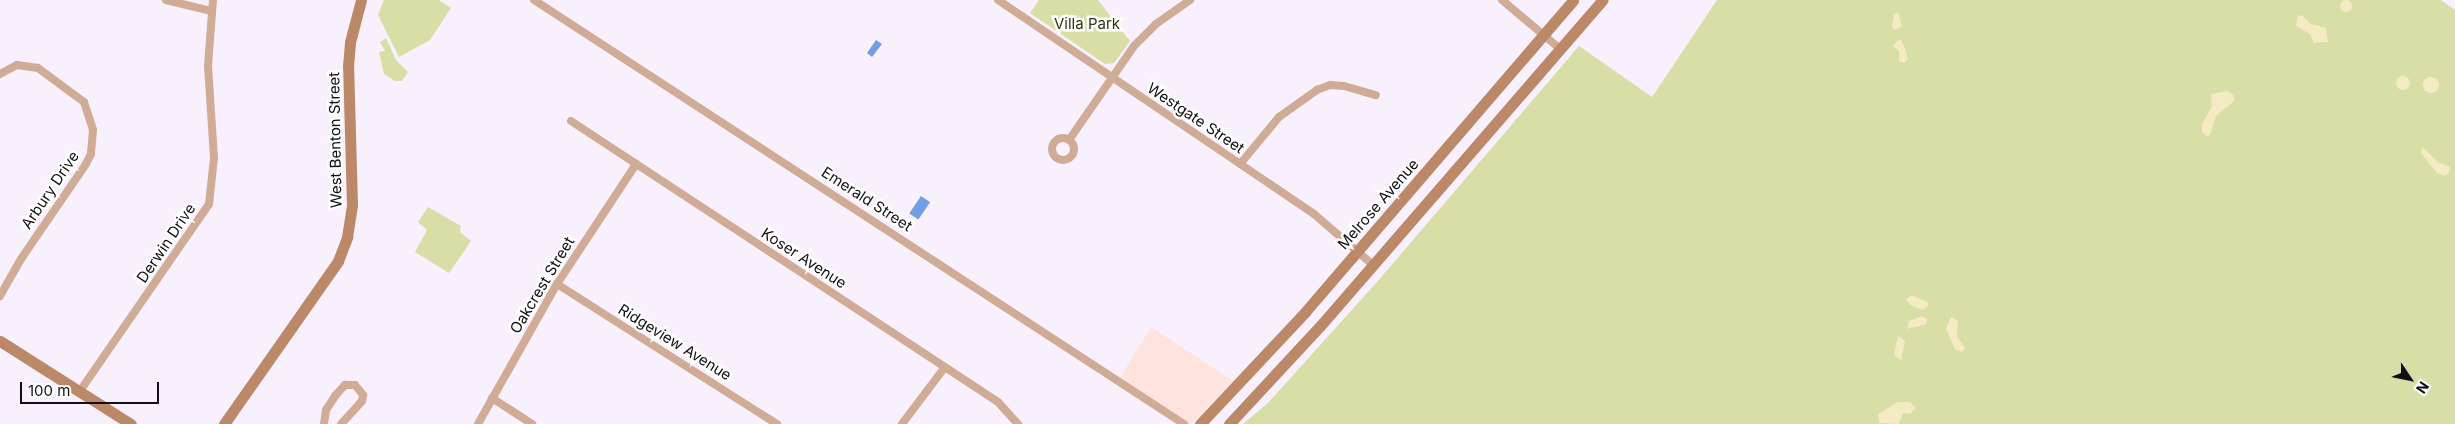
<!DOCTYPE html>
<style>
body{margin:0}
#map{position:relative;width:2455px;height:424px;overflow:hidden;background:#f9f0fe;font-family:Inter,sans-serif}
div>[style]{position:absolute}
[style*='--x']{left:calc(var(--x)*1px);top:calc(var(--y)*1px);width:calc(var(--w)*1px);rotate:calc(var(--a)*1deg)}
.commercial>*{inset:0;background:#fee3de}
.green>*{inset:0;background:#d7dea6}
.sand>*{inset:0;background:#f4ebc5}
.round{border-radius:50%}
.water>*{inset:0;background:#729ee4;transform-origin:0 0}
.street>*{height:8px;margin:-4px;padding:0 4px;transform-origin:4px;border-radius:4px;background:#d0ac96}
.street>.ring{margin:-4px;padding:0;box-sizing:content-box;background:none;border:8px solid #d0ac96;border-radius:50%}
.secondary>*{height:11px;margin:-5.5px;padding:0 5.5px;transform-origin:5.5px;border-radius:5.5px;background:#bc8968}
span{translate:-50% -50%;white-space:nowrap;text-align:center;line-height:1.15;-webkit-text-stroke:5px #fff;paint-order:stroke}
.park-label{font-size:15px;color:#31340d}
.street-label{font-size:15px;color:#120f14}
.north{position:absolute;left:2385px;top:354px;width:50px;height:50px;-webkit-text-stroke:4px #fff;paint-order:stroke;rotate:124deg;font-size:14px;font-weight:700;line-height:20px;text-align:center;color:#120f14}
.north::after{content:'';display:block;margin:auto;width:18px;height:22px;background:#120f14;clip-path:polygon(50% 0,100% 100%,50% 72%,0 100%)}
.scale{position:absolute;left:20px;top:382px;width:139px;height:22px;box-sizing:border-box;border:2px solid #120f14;border-top:0;padding-left:6px;font-size:15px;line-height:18px;white-space:nowrap;color:#120f14;-webkit-text-stroke:4px #fff;paint-order:stroke}
</style>
<div id="map">
<div class="commercial">
<div style="clip-path:polygon(1151px 327px,1233px 381px,1191px 424px,1184px 424px,1118px 381px)"></div>
</div>
<div class="green">
<div style="clip-path:polygon(384px 0,439px 0,451px 8px,430px 40px,399px 57px,378px 15px)"></div>
<div style="clip-path:polygon(1039px 0,1098px 0,1130px 41px,1114px 63px,1105px 64px,1030px 13px)"></div>
<div style="clip-path:polygon(1717px 0,2441px 0,2455px 10px,2455px 424px,1243px 424px,1268px 403px,1377px 282px,1579px 46px,1652px 97px)"></div>
<div style="clip-path:polygon(386px 38px,396px 60px,408px 72px,402px 81px,395px 81px,384px 74px,379px 52px,385px 51px,380px 42px)"></div>
<div style="clip-path:polygon(428px 207px,461px 226px,460px 232px,471px 241px,449px 273px,415px 252px,427px 230px,418px 222px)"></div>
</div>
<div class="sand">
<div class="round" style="left:2340px;top:0;width:12px;height:12px"></div>
<div style="clip-path:polygon(1898px 12px,1902px 26px,1895px 30px,1892px 27px,1894px 14px)"></div>
<div style="clip-path:polygon(2302px 15px,2311px 24px,2326px 28px,2328px 42px,2314px 43px,2310px 34px,2296px 26px,2298px 16px)"></div>
<div style="clip-path:polygon(1897px 41px,1901px 40px,1904px 46px,1908px 59px,1904px 63px,1899px 61px,1899px 51px,1893px 46px)"></div>
<div class="round" style="left:2396px;top:76px;width:14px;height:14px"></div>
<div class="round" style="left:2423px;top:77px;width:16px;height:16px"></div>
<div style="clip-path:polygon(2228px 91px,2234px 96px,2234px 101px,2216px 116px,2210px 135px,2207px 136px,2202px 132px,2202px 124px,2212px 106px,2211px 94px)"></div>
<div style="clip-path:polygon(2422px 147px,2438px 162px,2450px 167px,2449px 173px,2444px 176px,2437px 173px,2421px 153px)"></div>
<div style="clip-path:polygon(1912px 295px,1927px 302px,1929px 305px,1923px 310px,1910px 305px,1906px 299px)"></div>
<div style="clip-path:polygon(1922px 316px,1927px 319px,1926px 324px,1907px 329px,1909px 321px)"></div>
<div style="clip-path:polygon(1951px 317px,1958px 321px,1957px 336px,1965px 348px,1962px 352px,1955px 349px,1946px 329px)"></div>
<div style="clip-path:polygon(1898px 336px,1905px 341px,1901px 360px,1894px 355px)"></div>
<div style="clip-path:polygon(1898px 402px,1910px 402px,1916px 408px,1910px 414px,1903px 413px,1899px 424px,1879px 423px,1878px 414px)"></div>
</div>
<div class="water">
<div style="clip-path:polygon(876px 40px,882px 44px,872px 57px,867px 53px)"></div>
<div style="left:921px;top:196px;width:11px;height:21px;rotate:34deg"></div>
</div>
<div class="street">
<div style="--x:166;--y:0;--w:46;--a:13.7"></div>
<div style="--x:534;--y:0;--w:776;--a:33.12"></div>
<div style="--x:998;--y:0;--w:382;--a:34.1"></div>
<div style="--x:1314;--y:214;--w:78;--a:40.8"></div>
<div style="--x:1502;--y:0;--w:75;--a:40.1"></div>
<div style="--x:0;--y:74;--w:19;--a:-28"></div>
<div style="--x:17;--y:65;--w:21;--a:8"></div>
<div style="--x:38;--y:68;--w:57;--a:36.5"></div>
<div style="--x:84;--y:102;--w:29;--a:72"></div>
<div style="--x:93;--y:130;--w:24;--a:95"></div>
<div style="--x:91;--y:154;--w:11;--a:117"></div>
<div style="--x:86;--y:164;--w:115;--a:124.4"></div>
<div style="--x:21;--y:259;--w:43;--a:119.6"></div>
<div style="--x:571;--y:121;--w:511;--a:33.35"></div>
<div style="--x:998;--y:402;--w:30;--a:48"></div>
<div class="ring" style="left:1052px;top:138px;width:14px;height:14px"></div>
<div style="--x:1069;--y:140;--w:114;--a:-55.3"></div>
<div style="--x:1134;--y:46;--w:31;--a:-45"></div>
<div style="--x:1156;--y:24;--w:42;--a:-35.2"></div>
<div style="--x:1240;--y:164;--w:61;--a:-50.3"></div>
<div style="--x:1279;--y:117;--w:47;--a:-35.4"></div>
<div style="--x:1317;--y:90;--w:14;--a:-21"></div>
<div style="--x:1330;--y:85;--w:14;--a:4"></div>
<div style="--x:1344;--y:86;--w:33;--a:16"></div>
<div style="--x:557;--y:284;--w:261;--a:32.5"></div>
<div style="--x:80;--y:391;--w:227;--a:-55.4"></div>
<div style="--x:209;--y:204;--w:46;--a:-83.8"></div>
<div style="--x:214;--y:158;--w:92;--a:-93.7"></div>
<div style="--x:208;--y:66;--w:66;--a:-85.7"></div>
<div style="--x:492;--y:398;--w:48;--a:33"></div>
<div style="--x:324;--y:424;--w:14;--a:-82"></div>
<div style="--x:326;--y:410;--w:17;--a:-57"></div>
<div style="--x:335;--y:396;--w:15;--a:-48"></div>
<div style="--x:345;--y:385;--w:10;--a:0"></div>
<div style="--x:355;--y:385;--w:13;--a:51"></div>
<div style="--x:363;--y:395;--w:6;--a:99"></div>
<div style="--x:362;--y:401;--w:31;--a:132"></div>
<div style="--x:478;--y:424;--w:161;--a:-60.6"></div>
<div style="--x:557;--y:284;--w:144;--a:-56.6"></div>
<div style="--x:902;--y:424;--w:71;--a:-53"></div>
</div>
<div class="secondary">
<div style="--x:0;--y:341;--w:155;--a:32.4"></div>
<div style="--x:224;--y:424;--w:199;--a:-55"></div>
<div style="--x:338;--y:261;--w:26;--a:-69"></div>
<div style="--x:347;--y:237;--w:32;--a:-81"></div>
<div style="--x:352;--y:205;--w:139;--a:-91.6"></div>
<div style="--x:348;--y:66;--w:24;--a:-85"></div>
<div style="--x:350;--y:42;--w:43;--a:-75.3"></div>
<div style="--x:1200;--y:424;--w:154;--a:-46.8"></div>
<div style="--x:1305;--y:312;--w:411;--a:-49.3"></div>
<div style="--x:1229;--y:424;--w:135;--a:-47.1"></div>
<div style="--x:1321;--y:325;--w:430;--a:-49.1"></div>
</div>
<div class="park-label">
<span style="left:1087px;top:24px">Villa Park</span>
</div>
<div class="street-label">
<span style="left:1196px;top:118px;rotate:34deg">Westgate Street</span>
<span style="left:335px;top:140px;rotate:-91deg">West Benton Street</span>
<span style="left:50px;top:190px;rotate:-56deg">Arbury Drive</span>
<span style="left:867px;top:199px;rotate:33deg">Emerald Street</span>
<span style="left:1378px;top:204px;rotate:-49deg">Melrose Avenue</span>
<span style="left:166px;top:243px;rotate:-56deg">Derwin Drive</span>
<span style="left:804px;top:258px;rotate:33deg">Koser Avenue</span>
<span style="left:542px;top:285px;rotate:-59deg">Oakcrest Street</span>
<span style="left:675px;top:342px;rotate:32deg">Ridgeview Avenue</span>
</div>
<div class="north">N</div>
<div class="scale">100 m</div>
</div>
